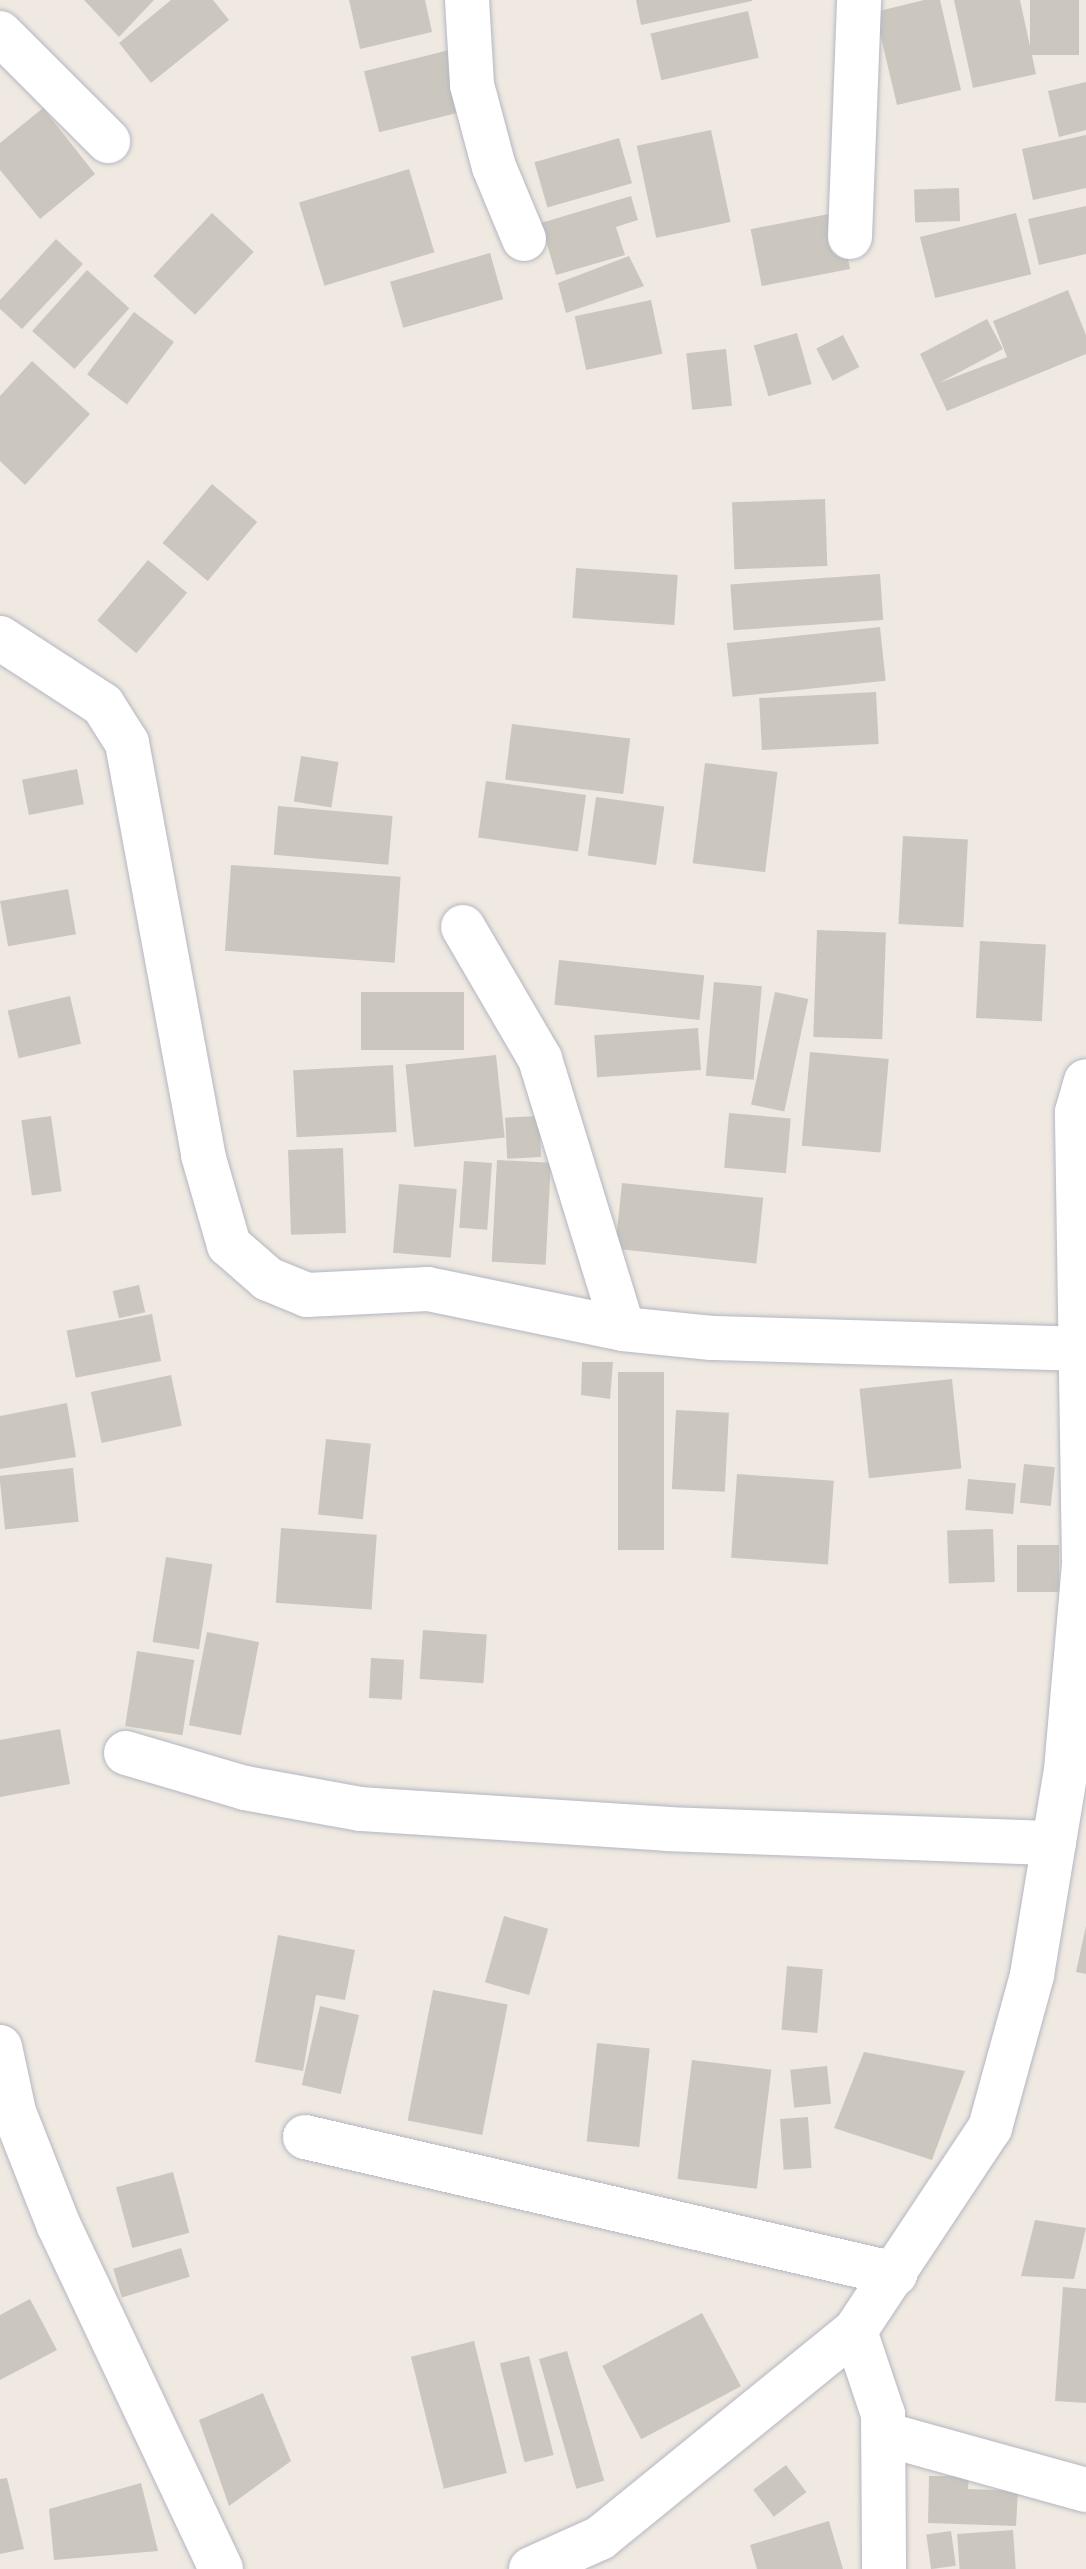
<!DOCTYPE html>
<style>
body{margin:0}
#map{position:relative;width:1086px;height:2569px;overflow:hidden;background:#efe9e1;font-family:"Source Sans 3",sans-serif}
div>[style]{position:absolute}
[style*='--x']{left:calc(var(--x)*1px);top:calc(var(--y)*1px);width:calc(var(--w)*1px);rotate:calc(var(--a)*1deg)}
.building>*{inset:0;background:#cbc7bf;transform-origin:0 0}
.roads{filter:drop-shadow(0 0 2px #b4b7c1) drop-shadow(0 0 2px #b4b7c1)}
.minor>*{height:44px;margin:-22px;padding:0 22px;transform-origin:22px;border-radius:22px;background:#fff}
.tertiary>*{height:44px;margin:-22px;padding:0 22px;transform-origin:22px;border-radius:22px;background:#fff}
span{translate:-50% -50%;white-space:nowrap;text-align:center;line-height:1.15;-webkit-text-stroke:6px #fff;paint-order:stroke}
</style>
<div id="map">
<div class="building">
<div style="clip-path:polygon(84px 0,154px 0,119px 37px)"></div>
<div style="clip-path:polygon(171px 0,213px 0,229px 20px,151px 83px,119px 43px)"></div>
<div style="clip-path:polygon(349px 0,425px 0,432px 32px,360px 49px)"></div>
<div style="clip-path:polygon(636px 0,752px 0,752px 1px,641px 25px)"></div>
<div style="clip-path:polygon(924px 0,940px 0,961px 90px,897px 105px,875px 12px)"></div>
<div style="clip-path:polygon(954px 0,1020px 0,1036px 74px,973px 88px)"></div>
<div style="left:1030px;top:0;width:49px;height:55px"></div>
<div style="left:748px;top:11px;width:48px;height:100px;rotate:77deg"></div>
<div style="left:461px;top:47px;width:63px;height:100px;rotate:76deg"></div>
<div style="clip-path:polygon(1086px 82px,1086px 130px,1059px 137px,1048px 91px)"></div>
<div style="clip-path:polygon(43px 108px,95px 174px,40px 219px,0 170px,0 143px)"></div>
<div style="left:711px;top:130px;width:94px;height:76px;rotate:78deg"></div>
<div style="clip-path:polygon(1086px 135px,1086px 188px,1033px 200px,1022px 149px)"></div>
<div style="left:619px;top:138px;width:47px;height:88px;rotate:74deg"></div>
<div style="left:409px;top:169px;width:87px;height:115px;rotate:73deg"></div>
<div style="left:959px;top:188px;width:33px;height:45px;rotate:88deg"></div>
<div style="clip-path:polygon(631px 196px,638px 220px,616px 227px,625px 255px,556px 275px,541px 223px)"></div>
<div style="clip-path:polygon(1086px 206px,1086px 254px,1039px 265px,1028px 219px)"></div>
<div style="left:839px;top:212px;width:58px;height:90px;rotate:79deg"></div>
<div style="left:212px;top:213px;width:57px;height:86px;rotate:43deg"></div>
<div style="left:1016px;top:213px;width:63px;height:99px;rotate:76deg"></div>
<div style="clip-path:polygon(56px 239px,83px 264px,22px 329px,0 309px,0 300px)"></div>
<div style="left:490px;top:253px;width:48px;height:104px;rotate:74deg"></div>
<div style="clip-path:polygon(629px 256px,644px 286px,566px 313px,558px 283px)"></div>
<div style="left:87px;top:270px;width:57px;height:82px;rotate:42deg"></div>
<div style="clip-path:polygon(1068px 290px,1086px 335px,1086px 354px,947px 411px,920px 354px,987px 319px,1003px 349px,939px 383px,1007px 357px,993px 321px)"></div>
<div style="left:651px;top:300px;width:55px;height:78px;rotate:78deg"></div>
<div style="left:134px;top:312px;width:50px;height:78px;rotate:37deg"></div>
<div style="left:797px;top:333px;width:53px;height:45px;rotate:74deg"></div>
<div style="left:843px;top:335px;width:36px;height:30px;rotate:63deg"></div>
<div style="left:726px;top:349px;width:57px;height:40px;rotate:84deg"></div>
<div style="clip-path:polygon(32px 361px,90px 414px,25px 485px,0 461px,0 396px)"></div>
<div style="left:212px;top:484px;width:59px;height:77px;rotate:40deg"></div>
<div style="left:825px;top:499px;width:67px;height:93px;rotate:88deg"></div>
<div style="left:148px;top:560px;width:51px;height:79px;rotate:40deg"></div>
<div style="left:576px;top:568px;width:102px;height:50px;rotate:4deg"></div>
<div style="left:880px;top:574px;width:46px;height:150px;rotate:86deg"></div>
<div style="left:880px;top:627px;width:54px;height:154px;rotate:84deg"></div>
<div style="left:876px;top:692px;width:52px;height:117px;rotate:87deg"></div>
<div style="left:512px;top:724px;width:119px;height:56px;rotate:7deg"></div>
<div style="left:301px;top:756px;width:38px;height:46px;rotate:9deg"></div>
<div style="left:705px;top:763px;width:73px;height:101px;rotate:7deg"></div>
<div style="left:77px;top:769px;width:36px;height:56px;rotate:79deg"></div>
<div style="left:486px;top:781px;width:101px;height:57px;rotate:8deg"></div>
<div style="left:596px;top:797px;width:69px;height:59px;rotate:8deg"></div>
<div style="left:278px;top:806px;width:115px;height:49px;rotate:5deg"></div>
<div style="left:903px;top:836px;width:65px;height:88px;rotate:3deg"></div>
<div style="left:231px;top:865px;width:170px;height:86px;rotate:4deg"></div>
<div style="left:68px;top:889px;width:46px;height:69px;rotate:80deg"></div>
<div style="left:817px;top:930px;width:69px;height:107px;rotate:2deg"></div>
<div style="left:980px;top:941px;width:66px;height:77px;rotate:3deg"></div>
<div style="left:559px;top:960px;width:146px;height:45px;rotate:6deg"></div>
<div style="left:714px;top:982px;width:48px;height:94px;rotate:5deg"></div>
<div style="left:361px;top:992px;width:103px;height:58px"></div>
<div style="left:775px;top:992px;width:34px;height:115px;rotate:12deg"></div>
<div style="left:70px;top:996px;width:49px;height:64px;rotate:77deg"></div>
<div style="left:698px;top:1028px;width:42px;height:104px;rotate:86deg"></div>
<div style="left:810px;top:1052px;width:79px;height:94px;rotate:5deg"></div>
<div style="left:496px;top:1055px;width:83px;height:91px;rotate:84deg"></div>
<div style="left:393px;top:1065px;width:67px;height:100px;rotate:87deg"></div>
<div style="left:729px;top:1113px;width:62px;height:55px;rotate:5deg"></div>
<div style="left:51px;top:1116px;width:76px;height:30px;rotate:82deg"></div>
<div style="left:539px;top:1116px;width:41px;height:34px;rotate:87deg"></div>
<div style="left:343px;top:1148px;width:85px;height:55px;rotate:88deg"></div>
<div style="left:497px;top:1160px;width:54px;height:102px;rotate:3deg"></div>
<div style="left:464px;top:1161px;width:28px;height:67px;rotate:4deg"></div>
<div style="left:622px;top:1183px;width:142px;height:66px;rotate:6deg"></div>
<div style="left:399px;top:1184px;width:58px;height:69px;rotate:5deg"></div>
<div style="left:139px;top:1285px;width:28px;height:27px;rotate:77deg"></div>
<div style="left:152px;top:1314px;width:48px;height:87px;rotate:79deg"></div>
<div style="clip-path:polygon(582px 1362px,613px 1362px,610px 1399px,581px 1395px)"></div>
<div style="left:618px;top:1372px;width:46px;height:178px"></div>
<div style="left:171px;top:1375px;width:52px;height:82px;rotate:78deg"></div>
<div style="left:952px;top:1379px;width:90px;height:93px;rotate:84deg"></div>
<div style="clip-path:polygon(67px 1403px,76px 1457px,0 1469px,0 1416px)"></div>
<div style="left:676px;top:1410px;width:53px;height:79px;rotate:3deg"></div>
<div style="left:326px;top:1439px;width:45px;height:76px;rotate:6deg"></div>
<div style="left:1024px;top:1464px;width:31px;height:39px;rotate:6deg"></div>
<div style="left:73px;top:1468px;width:54px;height:74px;rotate:84deg"></div>
<div style="left:737px;top:1474px;width:97px;height:84px;rotate:4deg"></div>
<div style="left:968px;top:1479px;width:48px;height:31px;rotate:5deg"></div>
<div style="left:281px;top:1528px;width:96px;height:75px;rotate:4deg"></div>
<div style="left:993px;top:1529px;width:53px;height:46px;rotate:88deg"></div>
<div style="left:1059px;top:1545px;width:47px;height:42px;rotate:90deg"></div>
<div style="left:166px;top:1557px;width:47px;height:86px;rotate:9deg"></div>
<div style="left:423px;top:1630px;width:64px;height:49px;rotate:4deg"></div>
<div style="left:207px;top:1632px;width:53px;height:95px;rotate:11deg"></div>
<div style="left:137px;top:1651px;width:58px;height:76px;rotate:9deg"></div>
<div style="left:371px;top:1658px;width:33px;height:40px;rotate:3deg"></div>
<div style="clip-path:polygon(60px 1729px,70px 1784px,0 1797px,0 1740px)"></div>
<div style="left:504px;top:1916px;width:46px;height:69px;rotate:16deg"></div>
<div style="clip-path:polygon(1086px 1926px,1086px 1974px,1076px 1972px)"></div>
<div style="clip-path:polygon(278px 1935px,355px 1950px,345px 2000px,316px 1995px,303px 2071px,255px 2062px)"></div>
<div style="left:787px;top:1966px;width:36px;height:64px;rotate:5deg"></div>
<div style="left:433px;top:1990px;width:76px;height:133px;rotate:11deg"></div>
<div style="left:320px;top:2006px;width:40px;height:81px;rotate:13deg"></div>
<div style="left:597px;top:2043px;width:53px;height:99px;rotate:6deg"></div>
<div style="clip-path:polygon(864px 2052px,965px 2071px,932px 2160px,834px 2128px)"></div>
<div style="left:692px;top:2060px;width:80px;height:120px;rotate:7deg"></div>
<div style="left:827px;top:2066px;width:38px;height:37px;rotate:84deg"></div>
<div style="left:808px;top:2117px;width:51px;height:28px;rotate:86deg"></div>
<div style="left:173px;top:2172px;width:63px;height:59px;rotate:75deg"></div>
<div style="clip-path:polygon(1035px 2220px,1086px 2228px,1074px 2279px,1021px 2276px)"></div>
<div style="left:181px;top:2248px;width:30px;height:71px;rotate:73deg"></div>
<div style="clip-path:polygon(1063px 2287px,1086px 2289px,1086px 2403px,1055px 2401px)"></div>
<div style="clip-path:polygon(30px 2299px,57px 2350px,0 2380px,0 2315px)"></div>
<div style="left:702px;top:2313px;width:83px;height:113px;rotate:62deg"></div>
<div style="left:474px;top:2341px;width:136px;height:65px;rotate:76deg"></div>
<div style="left:567px;top:2351px;width:135px;height:29px;rotate:74deg"></div>
<div style="left:529px;top:2356px;width:102px;height:30px;rotate:76deg"></div>
<div style="clip-path:polygon(263px 2393px,291px 2461px,229px 2506px,199px 2420px)"></div>
<div style="left:786px;top:2465px;width:34px;height:41px;rotate:53deg"></div>
<div style="clip-path:polygon(929px 2476px,969px 2476px,968px 2489px,1018px 2491px,1016px 2526px,928px 2523px)"></div>
<div style="clip-path:polygon(7px 2478px,24px 2549px,0 2554px,0 2479px)"></div>
<div style="clip-path:polygon(141px 2483px,158px 2551px,54px 2560px,49px 2509px)"></div>
<div style="clip-path:polygon(829px 2521px,843px 2569px,757px 2569px,750px 2545px)"></div>
<div style="left:1013px;top:2530px;width:39px;height:56px;rotate:86deg"></div>
<div style="left:951px;top:2531px;width:35px;height:25px;rotate:82deg"></div>
</div>
<div class="roads">
<div class="minor">
<div style="--x:467;--y:0;--w:85;--a:86.6"></div>
<div style="--x:472;--y:85;--w:85;--a:75"></div>
<div style="--x:494;--y:167;--w:78;--a:67.4"></div>
<div style="--x:0;--y:33;--w:153;--a:45"></div>
<div style="--x:850;--y:237;--w:237;--a:-87.8"></div>
<div style="--x:0;--y:638;--w:123;--a:33"></div>
<div style="--x:103;--y:705;--w:45;--a:57.7"></div>
<div style="--x:127;--y:743;--w:419;--a:79.5"></div>
<div style="--x:203;--y:1155;--w:94;--a:73.9"></div>
<div style="--x:229;--y:1245;--w:52;--a:41.1"></div>
<div style="--x:268;--y:1279;--w:42;--a:22.3"></div>
<div style="--x:307;--y:1295;--w:121;--a:-2.8"></div>
<div style="--x:428;--y:1289;--w:199;--a:11.6"></div>
<div style="--x:623;--y:1329;--w:89;--a:5.8"></div>
<div style="--x:712;--y:1338;--w:368;--a:1.7"></div>
<div style="--x:463;--y:927;--w:153;--a:59.7"></div>
<div style="--x:540;--y:1059;--w:282;--a:72.9"></div>
<div style="--x:126;--y:1753;--w:124;--a:16.4"></div>
<div style="--x:245;--y:1788;--w:118;--a:10.3"></div>
<div style="--x:361;--y:1809;--w:307;--a:3.7"></div>
<div style="--x:667;--y:1829;--w:387;--a:2.1"></div>
<div style="--x:0;--y:2047;--w:66;--a:77.8"></div>
<div style="--x:14;--y:2112;--w:123;--a:68.5"></div>
<div style="--x:59;--y:2226;--w:379;--a:64.7"></div>
<div style="--x:305;--y:2137;--w:606;--a:13.07"></div>
<div style="--x:855;--y:2331;--w:88;--a:71.4"></div>
<div style="--x:883;--y:2414;--w:155;--a:89.6"></div>
<div style="--x:884;--y:2434;--w:210;--a:15.5"></div>
</div>
<div class="tertiary">
<div style="--x:531;--y:2569;--w:76;--a:-24.2"></div>
<div style="--x:600;--y:2538;--w:328;--a:-39.1"></div>
<div style="--x:855;--y:2331;--w:244;--a:-56.4"></div>
<div style="--x:990;--y:2128;--w:159;--a:-74.6"></div>
<div style="--x:1032;--y:1975;--w:208;--a:-80.6"></div>
<div style="--x:1066;--y:1770;--w:207;--a:-85"></div>
<div style="--x:1084;--y:1564;--w:452;--a:-90.9"></div>
<div style="--x:1077;--y:1112;--w:32;--a:-74"></div>
</div>
</div>
</div>
